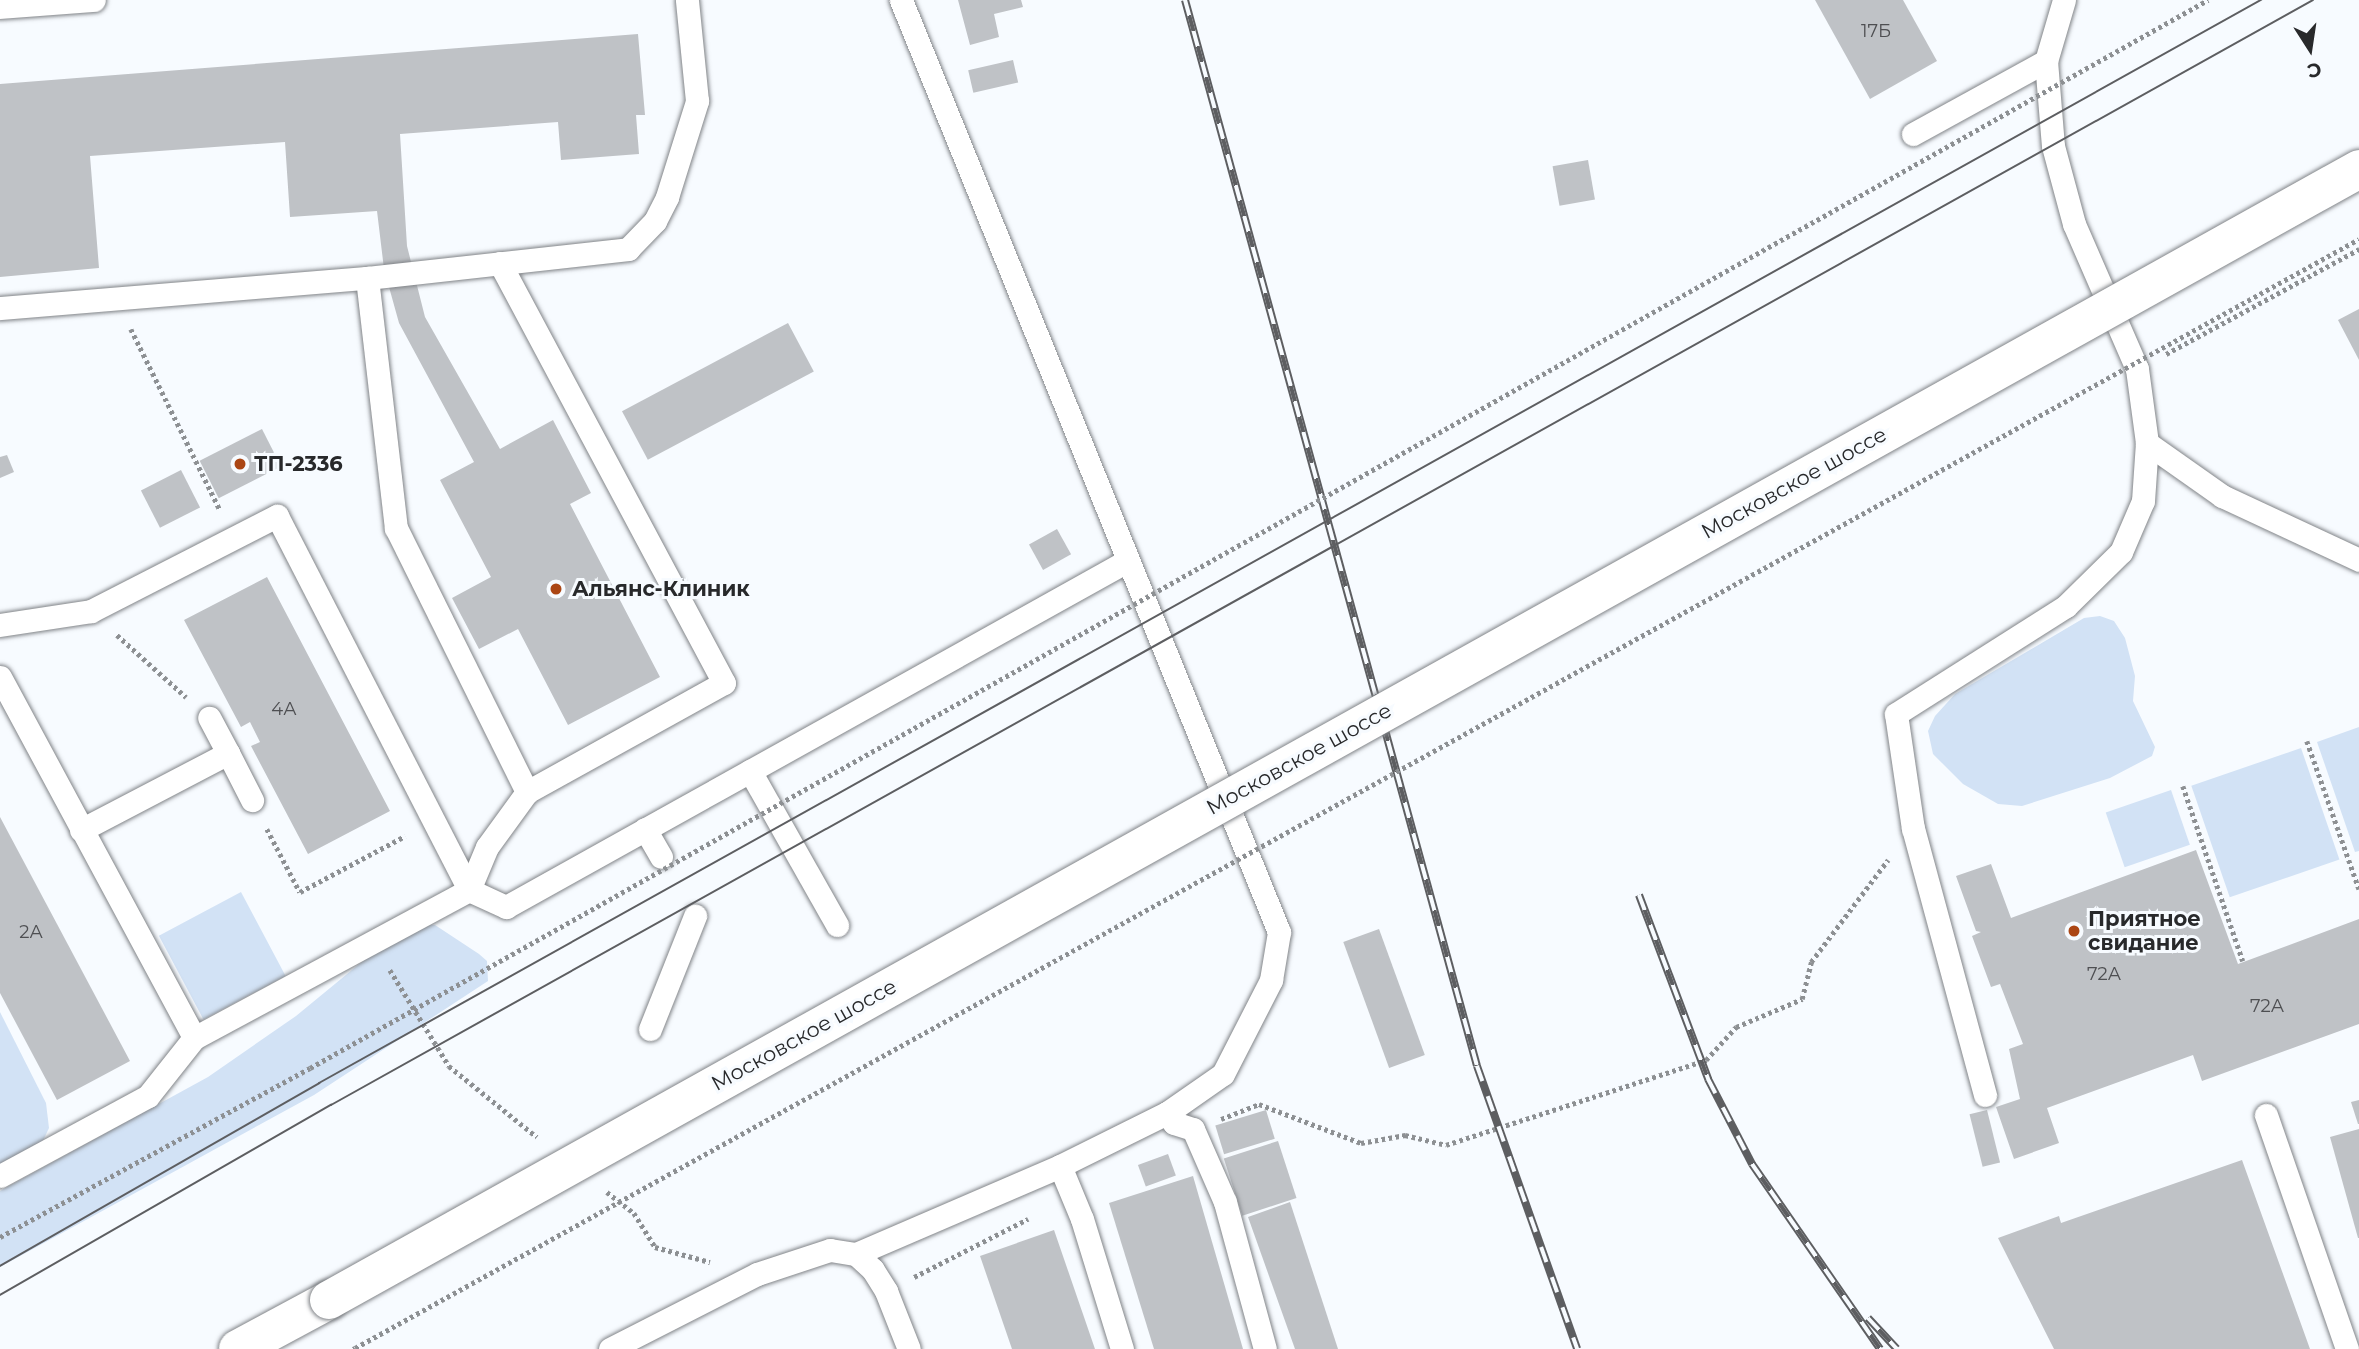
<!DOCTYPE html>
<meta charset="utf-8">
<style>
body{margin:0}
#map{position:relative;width:2359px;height:1349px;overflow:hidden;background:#f7fbff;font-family:Montserrat,sans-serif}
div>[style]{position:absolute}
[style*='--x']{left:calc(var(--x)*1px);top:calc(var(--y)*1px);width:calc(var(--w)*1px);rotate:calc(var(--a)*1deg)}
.green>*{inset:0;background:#d2e2f5;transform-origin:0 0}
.building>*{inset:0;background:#bfc2c6;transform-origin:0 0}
.path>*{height:4.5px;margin-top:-2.25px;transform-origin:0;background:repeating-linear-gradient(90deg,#8d9093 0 3.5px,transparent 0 7px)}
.roads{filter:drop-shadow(0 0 2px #818488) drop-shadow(0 0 2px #818488)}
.lane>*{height:23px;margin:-11.5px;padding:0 11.5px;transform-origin:11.5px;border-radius:11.5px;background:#fff}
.primary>*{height:38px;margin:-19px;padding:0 19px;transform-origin:19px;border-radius:19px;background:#fff}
.tram>*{height:2px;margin:-1px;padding:0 1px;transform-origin:1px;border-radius:1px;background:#5d5e61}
.rail>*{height:8px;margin-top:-4px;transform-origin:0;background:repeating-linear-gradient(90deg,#f7fbff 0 16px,#5d5e61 0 32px);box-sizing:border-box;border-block:2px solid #5d5e61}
.path-bridge>*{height:4.5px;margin-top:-2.25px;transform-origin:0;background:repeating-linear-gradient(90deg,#8d9093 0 3.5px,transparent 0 7px)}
.bridges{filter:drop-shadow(0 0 2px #818488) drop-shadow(0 0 2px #818488)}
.primary-bridge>*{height:38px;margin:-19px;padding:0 19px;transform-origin:19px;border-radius:19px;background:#fff}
.dots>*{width:19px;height:19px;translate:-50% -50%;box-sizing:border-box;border:4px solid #f7fbff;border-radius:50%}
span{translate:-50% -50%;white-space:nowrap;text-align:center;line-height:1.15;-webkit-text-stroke:6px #f7fbff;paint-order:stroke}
.number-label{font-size:18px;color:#4e4f52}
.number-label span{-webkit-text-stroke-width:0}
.poi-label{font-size:21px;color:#28292b;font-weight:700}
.left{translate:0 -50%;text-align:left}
.street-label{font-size:21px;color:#28292b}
.north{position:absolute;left:2275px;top:14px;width:70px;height:70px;-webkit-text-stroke:5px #f7fbff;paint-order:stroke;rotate:168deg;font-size:19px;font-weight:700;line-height:28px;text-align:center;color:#28292b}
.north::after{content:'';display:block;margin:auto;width:24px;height:32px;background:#28292b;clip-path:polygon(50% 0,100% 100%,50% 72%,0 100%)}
</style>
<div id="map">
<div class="green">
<div style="clip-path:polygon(2100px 616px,2114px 621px,2125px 638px,2135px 676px,2133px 701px,2155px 747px,2152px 756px,2110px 778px,2022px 806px,1998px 804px,1963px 784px,1933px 754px,1928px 731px,1935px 716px,1955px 694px,2084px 618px)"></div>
<div style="clip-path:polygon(2359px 727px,2359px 851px,2355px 852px,2317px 742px)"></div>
<div style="left:2301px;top:748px;width:118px;height:116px;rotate:71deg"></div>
<div style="left:2171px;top:790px;width:58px;height:69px;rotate:71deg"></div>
<div style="left:241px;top:892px;width:95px;height:93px;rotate:62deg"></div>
<div style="clip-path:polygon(422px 924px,435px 925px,479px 954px,487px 961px,488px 981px,314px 1095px,0 1267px,0 1191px,208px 1077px,296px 1016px,386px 942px)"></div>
<div style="clip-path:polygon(0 1012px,46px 1103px,49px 1128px,41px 1145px,0 1172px)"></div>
</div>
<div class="building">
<div style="clip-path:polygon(958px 0,1021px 0,1023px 7px,994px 14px,999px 37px,970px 45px)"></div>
<div style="clip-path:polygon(1815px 0,1903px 0,1937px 61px,1870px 99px)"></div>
<div style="clip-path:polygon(638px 34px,645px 115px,636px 115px,639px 154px,561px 160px,558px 122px,400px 134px,407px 246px,425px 317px,500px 449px,553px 420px,591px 493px,570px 504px,660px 677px,568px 725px,518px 629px,479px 649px,452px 598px,491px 577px,440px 480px,474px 462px,399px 323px,384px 269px,377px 211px,290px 217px,285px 142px,90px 156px,99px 268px,0 277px,0 84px)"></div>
<div style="left:1013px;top:60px;width:23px;height:46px;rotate:77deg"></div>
<div style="left:1588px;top:160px;width:40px;height:36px;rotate:80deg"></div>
<div style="clip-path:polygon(2359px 309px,2359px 360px,2338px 320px)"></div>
<div style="left:788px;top:323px;width:55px;height:188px;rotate:62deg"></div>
<div style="left:262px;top:429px;width:42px;height:70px;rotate:63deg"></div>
<div style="clip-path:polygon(7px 455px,14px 472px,0 478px,0 457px)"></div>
<div style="left:181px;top:470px;width:42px;height:45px;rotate:63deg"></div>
<div style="left:1057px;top:529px;width:29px;height:32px;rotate:61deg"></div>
<div style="clip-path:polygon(267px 577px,390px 811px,308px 854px,251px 746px,260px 742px,250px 722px,241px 727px,184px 620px)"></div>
<div style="clip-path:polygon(0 817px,130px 1061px,57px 1100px,0 993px)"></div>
<div style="clip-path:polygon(2196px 850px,2238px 964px,2359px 919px,2359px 1024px,2202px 1081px,2193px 1055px,2047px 1108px,2059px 1143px,2014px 1159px,1996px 1107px,2020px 1099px,2009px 1049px,2023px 1044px,2000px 984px,1991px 987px,1972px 936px,1981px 932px,1976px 931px,1956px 876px,1991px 864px,2011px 918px)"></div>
<div style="left:1379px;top:929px;width:134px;height:38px;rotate:70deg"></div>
<div style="clip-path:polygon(2359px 1100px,2359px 1124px,2358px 1124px,2351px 1102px)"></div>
<div style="left:1266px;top:1110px;width:30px;height:53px;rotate:73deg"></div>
<div style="left:1987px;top:1110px;width:54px;height:18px;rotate:76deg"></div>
<div style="clip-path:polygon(2359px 1129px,2359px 1238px,2358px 1238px,2330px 1137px)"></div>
<div style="left:1278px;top:1141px;width:60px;height:57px;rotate:72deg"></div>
<div style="left:1168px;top:1154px;width:23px;height:32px;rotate:70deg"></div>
<div style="clip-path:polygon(2242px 1160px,2310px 1349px,2054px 1349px,1998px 1238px,2059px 1216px,2061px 1223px)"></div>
<div style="clip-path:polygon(1193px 1176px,1243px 1349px,1154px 1349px,1109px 1203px)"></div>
<div style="clip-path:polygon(1290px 1202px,1338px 1349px,1295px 1349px,1248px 1217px)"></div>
<div style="clip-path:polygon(1054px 1230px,1095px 1349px,1012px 1349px,980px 1256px)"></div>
</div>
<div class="path">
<div style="--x:131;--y:329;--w:202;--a:63.8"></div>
<div style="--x:2166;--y:354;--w:220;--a:-28.5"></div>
<div style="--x:117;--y:635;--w:93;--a:41.9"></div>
<div style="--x:2307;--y:741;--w:157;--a:70.6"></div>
<div style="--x:2183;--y:786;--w:185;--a:71.1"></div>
<div style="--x:267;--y:829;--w:71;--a:62.4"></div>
<div style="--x:300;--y:892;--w:119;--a:-28.1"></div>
<div style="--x:390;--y:970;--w:113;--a:58.4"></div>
<div style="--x:449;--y:1066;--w:113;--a:38.9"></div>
<div style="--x:1221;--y:1119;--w:41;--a:-21.5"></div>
<div style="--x:1259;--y:1104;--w:109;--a:20.9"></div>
<div style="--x:1361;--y:1143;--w:45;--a:-10.3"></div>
<div style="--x:1405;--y:1135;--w:42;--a:13.7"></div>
<div style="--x:1446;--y:1145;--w:274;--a:-18.1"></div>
<div style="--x:1706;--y:1060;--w:45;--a:-47.7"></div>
<div style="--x:1736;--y:1027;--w:72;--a:-23"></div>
<div style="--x:1802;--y:999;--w:38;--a:-76"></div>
<div style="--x:1811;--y:962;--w:128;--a:-53"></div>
<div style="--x:607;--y:1192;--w:34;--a:38"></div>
<div style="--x:634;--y:1213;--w:40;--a:58"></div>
<div style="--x:655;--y:1247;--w:57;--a:15.3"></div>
<div style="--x:0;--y:1237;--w:353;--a:-28.6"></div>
<div style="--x:914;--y:1277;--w:128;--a:-27"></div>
<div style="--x:353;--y:1349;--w:2;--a:-27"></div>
</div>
<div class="roads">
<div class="lane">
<div style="--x:2064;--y:0;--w:64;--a:106.4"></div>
<div style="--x:2046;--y:61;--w:85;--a:85.3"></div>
<div style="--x:2053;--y:146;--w:81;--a:74.9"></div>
<div style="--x:2074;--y:224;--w:158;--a:66.5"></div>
<div style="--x:2137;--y:369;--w:75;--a:82.3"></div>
<div style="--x:2147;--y:443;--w:92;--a:35.2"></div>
<div style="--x:2222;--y:496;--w:151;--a:25"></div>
<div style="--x:0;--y:7;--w:94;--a:-4.3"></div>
<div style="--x:1913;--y:134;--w:152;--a:-28.8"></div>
<div style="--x:367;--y:278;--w:252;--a:83.4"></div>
<div style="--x:396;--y:528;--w:295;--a:63.6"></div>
<div style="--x:527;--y:792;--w:225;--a:-29"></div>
<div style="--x:724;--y:683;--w:476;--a:-118.1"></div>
<div style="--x:0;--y:308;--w:368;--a:-4.7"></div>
<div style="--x:367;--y:278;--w:263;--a:-6.3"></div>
<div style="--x:628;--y:249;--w:39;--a:-46"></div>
<div style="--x:655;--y:221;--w:27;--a:-63"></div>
<div style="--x:667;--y:197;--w:101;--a:-72.6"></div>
<div style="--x:697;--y:101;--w:101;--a:-95.7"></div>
<div style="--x:0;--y:625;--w:92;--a:-8.7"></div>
<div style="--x:91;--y:611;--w:209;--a:-27.1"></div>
<div style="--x:277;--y:516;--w:420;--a:62.8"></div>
<div style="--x:469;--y:890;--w:312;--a:151.7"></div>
<div style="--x:194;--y:1038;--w:74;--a:128.4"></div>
<div style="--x:148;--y:1096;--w:168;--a:151.6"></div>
<div style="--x:0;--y:677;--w:410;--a:61.7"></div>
<div style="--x:228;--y:753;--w:53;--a:62.9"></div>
<div style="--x:750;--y:771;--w:177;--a:60.5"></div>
<div style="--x:527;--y:792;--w:68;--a:126"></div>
<div style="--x:487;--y:847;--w:47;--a:112.7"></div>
<div style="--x:469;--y:890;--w:41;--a:24.7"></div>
<div style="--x:506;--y:907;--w:711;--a:-29.13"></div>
<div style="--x:645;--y:829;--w:32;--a:60"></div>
<div style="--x:81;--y:830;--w:166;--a:-27.6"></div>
<div style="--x:228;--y:753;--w:40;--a:-118"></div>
<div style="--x:650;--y:1029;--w:122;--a:-68.3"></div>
<div style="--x:1985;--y:1095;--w:276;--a:-105.1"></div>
<div style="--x:1913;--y:829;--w:116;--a:-98.4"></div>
<div style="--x:1896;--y:714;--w:201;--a:-32.4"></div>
<div style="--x:2066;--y:606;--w:77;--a:-44.5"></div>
<div style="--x:2121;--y:552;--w:56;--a:-66.7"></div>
<div style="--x:2143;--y:501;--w:58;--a:-86.1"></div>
<div style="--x:1167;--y:1113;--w:12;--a:55"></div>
<div style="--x:1174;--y:1123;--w:20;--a:18"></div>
<div style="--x:1193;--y:1129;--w:80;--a:66.3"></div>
<div style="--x:1225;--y:1202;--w:152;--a:74.8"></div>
<div style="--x:2266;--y:1115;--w:248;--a:70.9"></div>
<div style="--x:1060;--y:1166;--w:57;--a:67.5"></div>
<div style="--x:1082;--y:1219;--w:136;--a:72.9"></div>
<div style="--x:856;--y:1254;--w:222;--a:-23.3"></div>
<div style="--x:1060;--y:1166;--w:119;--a:-26.4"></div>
<div style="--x:1167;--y:1113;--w:68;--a:-34.9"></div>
<div style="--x:1223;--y:1074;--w:106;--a:-62.9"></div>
<div style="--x:1271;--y:980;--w:49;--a:-80.5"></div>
<div style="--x:1279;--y:932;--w:1006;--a:-112.08"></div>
<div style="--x:610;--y:1349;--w:165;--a:-27"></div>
<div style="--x:757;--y:1274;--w:77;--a:-18.2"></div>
<div style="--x:830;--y:1250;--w:26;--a:9"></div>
<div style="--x:856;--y:1254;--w:23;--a:43"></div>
<div style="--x:873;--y:1270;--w:25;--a:58"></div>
<div style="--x:886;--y:1291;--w:62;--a:68.4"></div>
</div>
<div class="primary">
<div style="--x:238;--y:1349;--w:103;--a:-28.3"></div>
</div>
</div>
<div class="tram">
<div style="--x:0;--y:1266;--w:368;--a:-29.8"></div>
<div style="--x:319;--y:1083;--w:2224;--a:-29.15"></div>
<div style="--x:0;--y:1295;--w:382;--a:-29.9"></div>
<div style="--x:331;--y:1105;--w:2269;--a:-29.14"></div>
</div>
<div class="rail">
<div style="--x:1185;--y:0;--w:1105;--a:74.68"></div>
<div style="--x:1477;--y:1066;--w:300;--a:70.5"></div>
<div style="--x:1639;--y:895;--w:197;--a:69.4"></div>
<div style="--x:1708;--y:1079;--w:96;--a:62.6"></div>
<div style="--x:1752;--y:1164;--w:225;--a:55.3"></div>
<div style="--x:1868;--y:1318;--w:42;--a:46.9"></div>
</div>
<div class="path-bridge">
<div style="--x:310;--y:1068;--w:2178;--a:-29.37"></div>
<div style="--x:355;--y:1348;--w:2290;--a:-28.96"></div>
</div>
<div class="bridges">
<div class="primary-bridge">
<div style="--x:329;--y:1300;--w:2324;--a:-29.12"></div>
</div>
</div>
<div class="dots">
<div style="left:240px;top:464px;background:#ab4614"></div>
<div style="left:556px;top:589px;background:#ab4614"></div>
<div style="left:2074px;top:931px;background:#ab4614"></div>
</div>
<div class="number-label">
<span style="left:1876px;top:31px">17Б</span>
<span style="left:284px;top:709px">4А</span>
<span style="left:31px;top:932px">2А</span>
<span style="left:2104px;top:974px">72А</span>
<span style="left:2267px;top:1006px">72А</span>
</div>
<div class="poi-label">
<span class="left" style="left:254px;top:464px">ТП-2336</span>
<span class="left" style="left:572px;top:589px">Альянс-Клиник</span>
<span class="left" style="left:2088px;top:931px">Приятное<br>свидание</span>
</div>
<div class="street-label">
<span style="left:1794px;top:483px;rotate:-29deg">Московское шоссе</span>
<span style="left:1299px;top:759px;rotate:-29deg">Московское шоссе</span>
<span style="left:804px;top:1035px;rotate:-29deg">Московское шоссе</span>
</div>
<div class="north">С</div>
</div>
